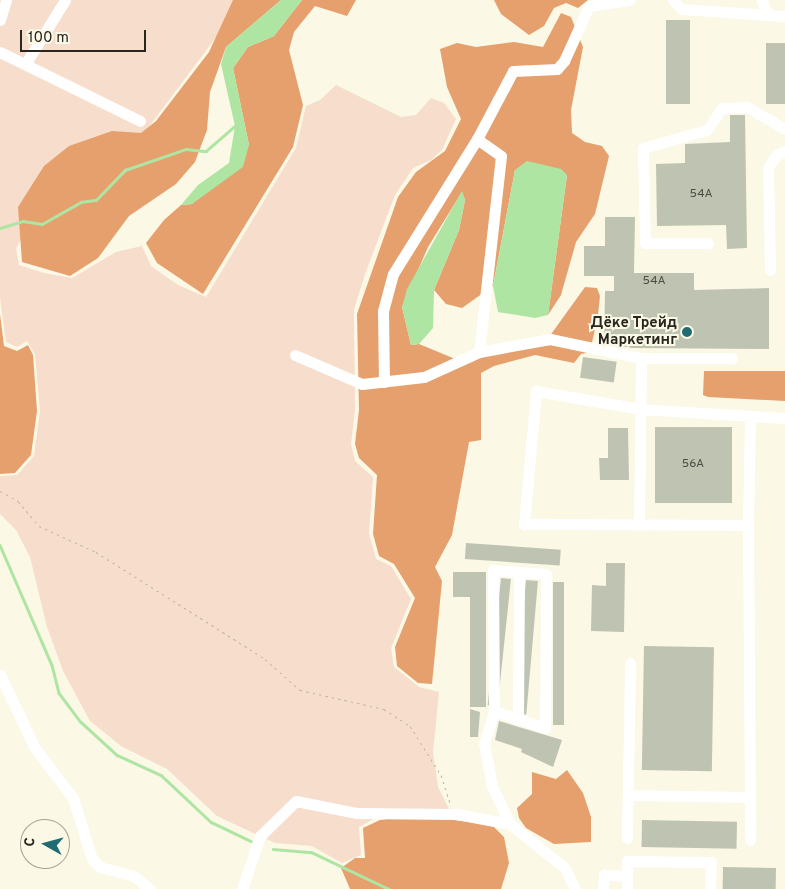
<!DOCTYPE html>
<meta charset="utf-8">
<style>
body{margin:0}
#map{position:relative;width:785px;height:889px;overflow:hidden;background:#fbf8e5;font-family:Overpass,sans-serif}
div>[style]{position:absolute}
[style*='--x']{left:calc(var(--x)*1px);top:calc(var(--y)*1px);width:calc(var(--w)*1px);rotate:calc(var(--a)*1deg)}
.green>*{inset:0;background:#f7ddcb}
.forest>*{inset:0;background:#e5a06e}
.water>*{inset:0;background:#afe5a3}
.stream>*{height:2.5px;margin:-1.25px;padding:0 1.25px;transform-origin:1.25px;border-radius:1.25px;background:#afe5a3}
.building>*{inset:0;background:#bfc3b1;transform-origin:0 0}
.path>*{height:1px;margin-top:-0.5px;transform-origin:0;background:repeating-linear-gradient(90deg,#bab8a8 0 2.5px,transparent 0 6.5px)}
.minor>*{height:11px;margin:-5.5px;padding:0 5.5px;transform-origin:5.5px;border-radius:5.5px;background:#fff}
.dots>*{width:14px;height:14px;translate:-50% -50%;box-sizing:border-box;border:2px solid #fbf8e5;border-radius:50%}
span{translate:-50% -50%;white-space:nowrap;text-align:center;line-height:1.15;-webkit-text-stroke:4px #fbf8e5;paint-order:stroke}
.number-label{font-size:12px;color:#4d4d44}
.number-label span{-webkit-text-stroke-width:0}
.poi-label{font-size:15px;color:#27261f;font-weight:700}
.right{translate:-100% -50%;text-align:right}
.north{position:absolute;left:20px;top:819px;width:50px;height:50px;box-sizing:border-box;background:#fbf8e5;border:1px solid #a6a496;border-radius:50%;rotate:277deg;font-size:14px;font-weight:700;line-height:20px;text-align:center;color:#27261f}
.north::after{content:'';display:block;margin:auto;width:18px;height:22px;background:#206c72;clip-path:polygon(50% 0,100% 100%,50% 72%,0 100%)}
.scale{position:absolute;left:20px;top:30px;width:126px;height:22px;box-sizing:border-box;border:2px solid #27261f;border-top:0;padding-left:6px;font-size:15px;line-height:18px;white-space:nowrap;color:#27261f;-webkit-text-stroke:4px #fbf8e5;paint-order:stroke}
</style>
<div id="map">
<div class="green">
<div style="clip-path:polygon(0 0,244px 0,148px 128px,25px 233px,16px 248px,19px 265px,44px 273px,72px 278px,116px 252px,142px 246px,151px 266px,178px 285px,206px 297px,296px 148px,306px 106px,320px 100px,336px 85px,401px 117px,416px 115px,431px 98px,444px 103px,456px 119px,442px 150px,431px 160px,413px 168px,395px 195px,365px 274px,354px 310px,355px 410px,351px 444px,355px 461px,373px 477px,369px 533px,376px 559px,391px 566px,411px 599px,391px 648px,394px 667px,419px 687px,439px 692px,433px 752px,438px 787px,449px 809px,379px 816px,359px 827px,361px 855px,342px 863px,312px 846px,275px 843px,217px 816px,167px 769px,121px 746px,90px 721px,63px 671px,47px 627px,30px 557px,16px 530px,0 514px,0 476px,17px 475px,34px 456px,40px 411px,35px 354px,27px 341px,17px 347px,6px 342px,0 298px)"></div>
</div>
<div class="forest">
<div style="clip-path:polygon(233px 0,281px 0,226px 47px,210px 92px,207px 130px,195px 162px,176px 184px,129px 216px,98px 258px,70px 276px,22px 262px,18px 207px,44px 166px,69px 146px,112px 131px,141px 133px,156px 121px,209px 52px)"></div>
<div style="clip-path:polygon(302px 0,356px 0,347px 16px,315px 6px,294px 32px,289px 50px,303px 105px,293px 147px,203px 294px,157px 263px,146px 243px,164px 220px,181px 205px,192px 204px,249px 145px,233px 68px,248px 47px,274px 36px)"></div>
<div style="clip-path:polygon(494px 0,588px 0,578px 8px,566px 3px,554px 8px,544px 26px,529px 35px,501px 14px)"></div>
<div style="clip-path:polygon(561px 13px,571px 17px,583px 47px,571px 110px,572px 133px,585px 142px,602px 146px,609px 156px,595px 214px,576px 242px,561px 295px,548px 315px,567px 175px,515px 170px,493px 286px,462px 308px,446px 304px,434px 290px,459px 230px,465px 200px,462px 192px,428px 247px,402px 307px,411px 345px,419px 344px,465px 363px,486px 355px,544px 344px,585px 287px,597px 288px,600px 296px,598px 315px,590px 352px,581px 354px,574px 363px,535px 355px,494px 366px,481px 373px,481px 440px,469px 442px,452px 535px,435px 567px,442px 581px,432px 684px,418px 683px,397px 666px,395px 647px,415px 598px,394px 564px,379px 556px,373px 534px,377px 475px,359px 458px,355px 444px,359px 410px,357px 314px,398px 197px,416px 172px,445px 151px,461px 119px,447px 87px,440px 49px,457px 43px,476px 47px,514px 42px,543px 47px)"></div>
<div style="clip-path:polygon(0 314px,4px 346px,17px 351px,28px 345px,33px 355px,37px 411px,31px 455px,15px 473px,0 474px)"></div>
<div style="clip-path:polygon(704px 371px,785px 371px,785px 401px,708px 397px,703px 395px)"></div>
<div style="clip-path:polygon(567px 770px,583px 793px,591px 817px,591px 842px,554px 844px,526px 828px,519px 818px,517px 808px,532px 794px,532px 772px,556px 779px)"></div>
<div style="clip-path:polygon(415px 815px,492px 825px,504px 837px,509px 863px,501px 889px,350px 889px,341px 868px,355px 858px,365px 858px,363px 828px,380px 820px)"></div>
</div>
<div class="water">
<div style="clip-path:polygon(281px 0,302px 0,274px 36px,248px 47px,233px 68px,249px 145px,243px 167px,192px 204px,181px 205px,198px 185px,229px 163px,235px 126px,221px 64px,226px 47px)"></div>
<div style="clip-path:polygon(527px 161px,561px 169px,567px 175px,548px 315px,535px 318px,498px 312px,493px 286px,515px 170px)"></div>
<div style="clip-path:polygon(462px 191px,465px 200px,459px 230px,434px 290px,433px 328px,419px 344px,411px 345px,402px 307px,407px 289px)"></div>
</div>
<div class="stream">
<div style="--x:0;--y:228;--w:24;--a:-17"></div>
<div style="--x:23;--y:221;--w:19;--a:9"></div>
<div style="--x:42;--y:224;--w:45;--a:-29.4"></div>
<div style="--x:81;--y:202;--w:15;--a:-8"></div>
<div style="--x:96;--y:200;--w:42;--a:-46"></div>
<div style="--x:125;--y:170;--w:65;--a:-19"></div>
<div style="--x:186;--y:149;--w:20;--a:6"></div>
<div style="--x:206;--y:151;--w:38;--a:-41"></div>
<div style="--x:0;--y:545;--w:131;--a:66.6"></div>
<div style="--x:52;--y:665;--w:29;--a:76"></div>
<div style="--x:59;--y:693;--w:36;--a:53"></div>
<div style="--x:81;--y:722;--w:49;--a:42.5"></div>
<div style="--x:117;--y:755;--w:48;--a:24.4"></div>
<div style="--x:161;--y:775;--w:69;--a:43.2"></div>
<div style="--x:211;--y:822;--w:44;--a:25.4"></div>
<div style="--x:273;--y:849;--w:38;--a:5"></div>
<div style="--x:311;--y:852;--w:86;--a:25.4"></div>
</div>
<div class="building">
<div style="left:666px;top:20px;width:24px;height:84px"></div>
<div style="left:766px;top:43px;width:19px;height:61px"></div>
<div style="clip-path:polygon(730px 115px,745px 115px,747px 248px,727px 249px,726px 225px,657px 226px,656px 164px,685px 163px,685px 144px,730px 142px)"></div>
<div style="clip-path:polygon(605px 217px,635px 217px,634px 273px,694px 273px,694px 290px,769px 288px,769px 349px,632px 348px,604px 343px,605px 291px,614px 291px,614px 276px,584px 276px,584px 246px,605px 246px)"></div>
<div style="left:583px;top:357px;width:34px;height:21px;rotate:8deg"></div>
<div style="left:655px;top:427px;width:77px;height:76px"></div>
<div style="clip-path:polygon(608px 428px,628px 428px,629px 480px,600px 480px,599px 458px,608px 458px)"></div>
<div style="left:466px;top:543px;width:95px;height:16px;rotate:4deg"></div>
<div style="clip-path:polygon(606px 563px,625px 563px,624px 632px,591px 631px,592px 585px,606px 586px)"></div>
<div style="clip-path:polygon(453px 572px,486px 572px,486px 707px,470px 707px,470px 597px,453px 597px)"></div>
<div style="left:501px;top:578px;width:10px;height:128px;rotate:6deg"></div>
<div style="left:526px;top:580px;width:12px;height:134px;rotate:5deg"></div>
<div style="left:553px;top:582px;width:11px;height:143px"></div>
<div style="left:644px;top:646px;width:70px;height:124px;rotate:1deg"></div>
<div style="clip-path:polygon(470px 709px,480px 712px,478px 737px,470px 737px)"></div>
<div style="clip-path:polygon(499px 721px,562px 740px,553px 767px,521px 752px,522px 749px,495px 740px)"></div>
<div style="left:642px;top:820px;width:95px;height:27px;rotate:1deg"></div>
<div style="left:723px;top:867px;width:53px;height:22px;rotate:1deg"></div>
</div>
<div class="path">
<div style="--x:0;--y:491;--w:21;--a:29"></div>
<div style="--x:18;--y:501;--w:33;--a:50"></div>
<div style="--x:39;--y:526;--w:63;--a:24.5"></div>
<div style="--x:96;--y:552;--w:200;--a:32.3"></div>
<div style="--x:265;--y:659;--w:47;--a:41.5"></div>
<div style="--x:300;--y:690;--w:86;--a:12.7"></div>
<div style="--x:384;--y:709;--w:31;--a:33"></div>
<div style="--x:410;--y:726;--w:58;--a:57.7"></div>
<div style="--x:441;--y:775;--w:29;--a:72"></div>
</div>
<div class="minor">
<div style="--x:673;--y:0;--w:12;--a:48"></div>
<div style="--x:681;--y:9;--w:104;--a:3.9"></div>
<div style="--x:762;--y:0;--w:16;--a:72"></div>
<div style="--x:0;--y:20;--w:21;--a:-73"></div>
<div style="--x:0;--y:52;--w:156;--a:26.2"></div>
<div style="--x:26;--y:63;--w:74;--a:-58.2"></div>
<div style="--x:477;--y:139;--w:29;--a:35"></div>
<div style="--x:501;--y:156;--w:197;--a:96.4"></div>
<div style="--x:708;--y:243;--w:63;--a:180"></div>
<div style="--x:645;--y:243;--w:95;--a:-91.2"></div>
<div style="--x:643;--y:148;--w:66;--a:-15.7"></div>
<div style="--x:707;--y:130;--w:27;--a:-56"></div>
<div style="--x:722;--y:108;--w:25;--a:-2"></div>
<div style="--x:747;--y:107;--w:44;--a:30.1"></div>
<div style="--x:770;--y:270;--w:102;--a:-91.1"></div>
<div style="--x:768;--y:168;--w:15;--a:-58"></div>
<div style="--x:776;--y:155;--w:10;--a:-24"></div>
<div style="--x:295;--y:355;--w:73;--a:23.4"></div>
<div style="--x:362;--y:384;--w:62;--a:-6.4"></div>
<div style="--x:424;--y:377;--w:60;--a:-24.4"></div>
<div style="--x:479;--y:352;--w:72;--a:-10.4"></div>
<div style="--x:550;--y:339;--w:93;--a:11.8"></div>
<div style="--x:641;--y:358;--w:91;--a:0"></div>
<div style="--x:384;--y:382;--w:71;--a:-90.8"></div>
<div style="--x:383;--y:311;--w:38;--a:-75"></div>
<div style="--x:393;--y:274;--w:159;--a:-58.1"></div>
<div style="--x:477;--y:139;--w:77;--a:-62.1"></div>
<div style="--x:513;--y:71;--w:44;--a:-2.6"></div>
<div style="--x:557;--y:69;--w:11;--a:-49"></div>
<div style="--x:564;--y:61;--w:60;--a:-65.6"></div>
<div style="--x:589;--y:6;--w:41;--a:-8.3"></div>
<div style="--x:750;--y:418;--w:107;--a:91.1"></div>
<div style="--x:748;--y:525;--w:224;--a:-179.7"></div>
<div style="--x:524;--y:524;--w:134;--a:-84.8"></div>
<div style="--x:536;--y:391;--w:106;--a:9.8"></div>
<div style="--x:640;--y:409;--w:145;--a:3.6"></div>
<div style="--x:639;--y:525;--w:167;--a:-89.3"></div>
<div style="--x:748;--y:525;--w:315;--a:89.6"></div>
<div style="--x:0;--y:675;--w:81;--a:64.4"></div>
<div style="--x:35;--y:748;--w:63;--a:52.8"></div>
<div style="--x:73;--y:798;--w:64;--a:72.7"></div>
<div style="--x:92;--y:859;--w:11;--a:45"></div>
<div style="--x:100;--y:867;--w:35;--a:15"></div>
<div style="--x:134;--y:876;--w:21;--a:39"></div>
<div style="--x:494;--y:711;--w:54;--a:18.4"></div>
<div style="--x:545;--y:728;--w:154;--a:-89.6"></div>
<div style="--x:546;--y:574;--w:53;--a:-175.7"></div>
<div style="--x:493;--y:570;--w:141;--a:89.6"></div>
<div style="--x:494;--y:711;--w:34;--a:107"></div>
<div style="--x:484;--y:743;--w:44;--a:79.5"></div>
<div style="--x:492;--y:786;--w:42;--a:64.7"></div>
<div style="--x:510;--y:824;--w:70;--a:38.7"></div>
<div style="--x:565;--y:868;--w:23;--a:65"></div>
<div style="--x:518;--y:719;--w:147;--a:-89.6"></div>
<div style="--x:628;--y:795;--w:122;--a:0.9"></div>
<div style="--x:627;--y:838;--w:175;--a:-89"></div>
<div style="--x:242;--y:889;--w:56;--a:-71.2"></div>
<div style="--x:260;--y:836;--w:50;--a:-44.2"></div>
<div style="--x:296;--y:801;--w:61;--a:11.3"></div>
<div style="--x:356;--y:813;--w:101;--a:0.6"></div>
<div style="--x:457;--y:814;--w:54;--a:10.7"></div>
<div style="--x:603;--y:889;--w:14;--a:-86"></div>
<div style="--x:604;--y:875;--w:23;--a:2"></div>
<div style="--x:627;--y:889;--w:28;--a:-90"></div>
<div style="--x:627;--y:861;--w:84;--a:0.7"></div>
<div style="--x:711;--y:862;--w:27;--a:92"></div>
</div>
<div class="dots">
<div style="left:687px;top:332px;background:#206c72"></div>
</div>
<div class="number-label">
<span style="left:701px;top:195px">54А</span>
<span style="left:654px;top:282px">54А</span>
<span style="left:693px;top:465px">56А</span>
</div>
<div class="poi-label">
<span class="right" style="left:677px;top:332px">Дёке Трейд<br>Маркетинг</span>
</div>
<div class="north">С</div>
<div class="scale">100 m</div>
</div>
